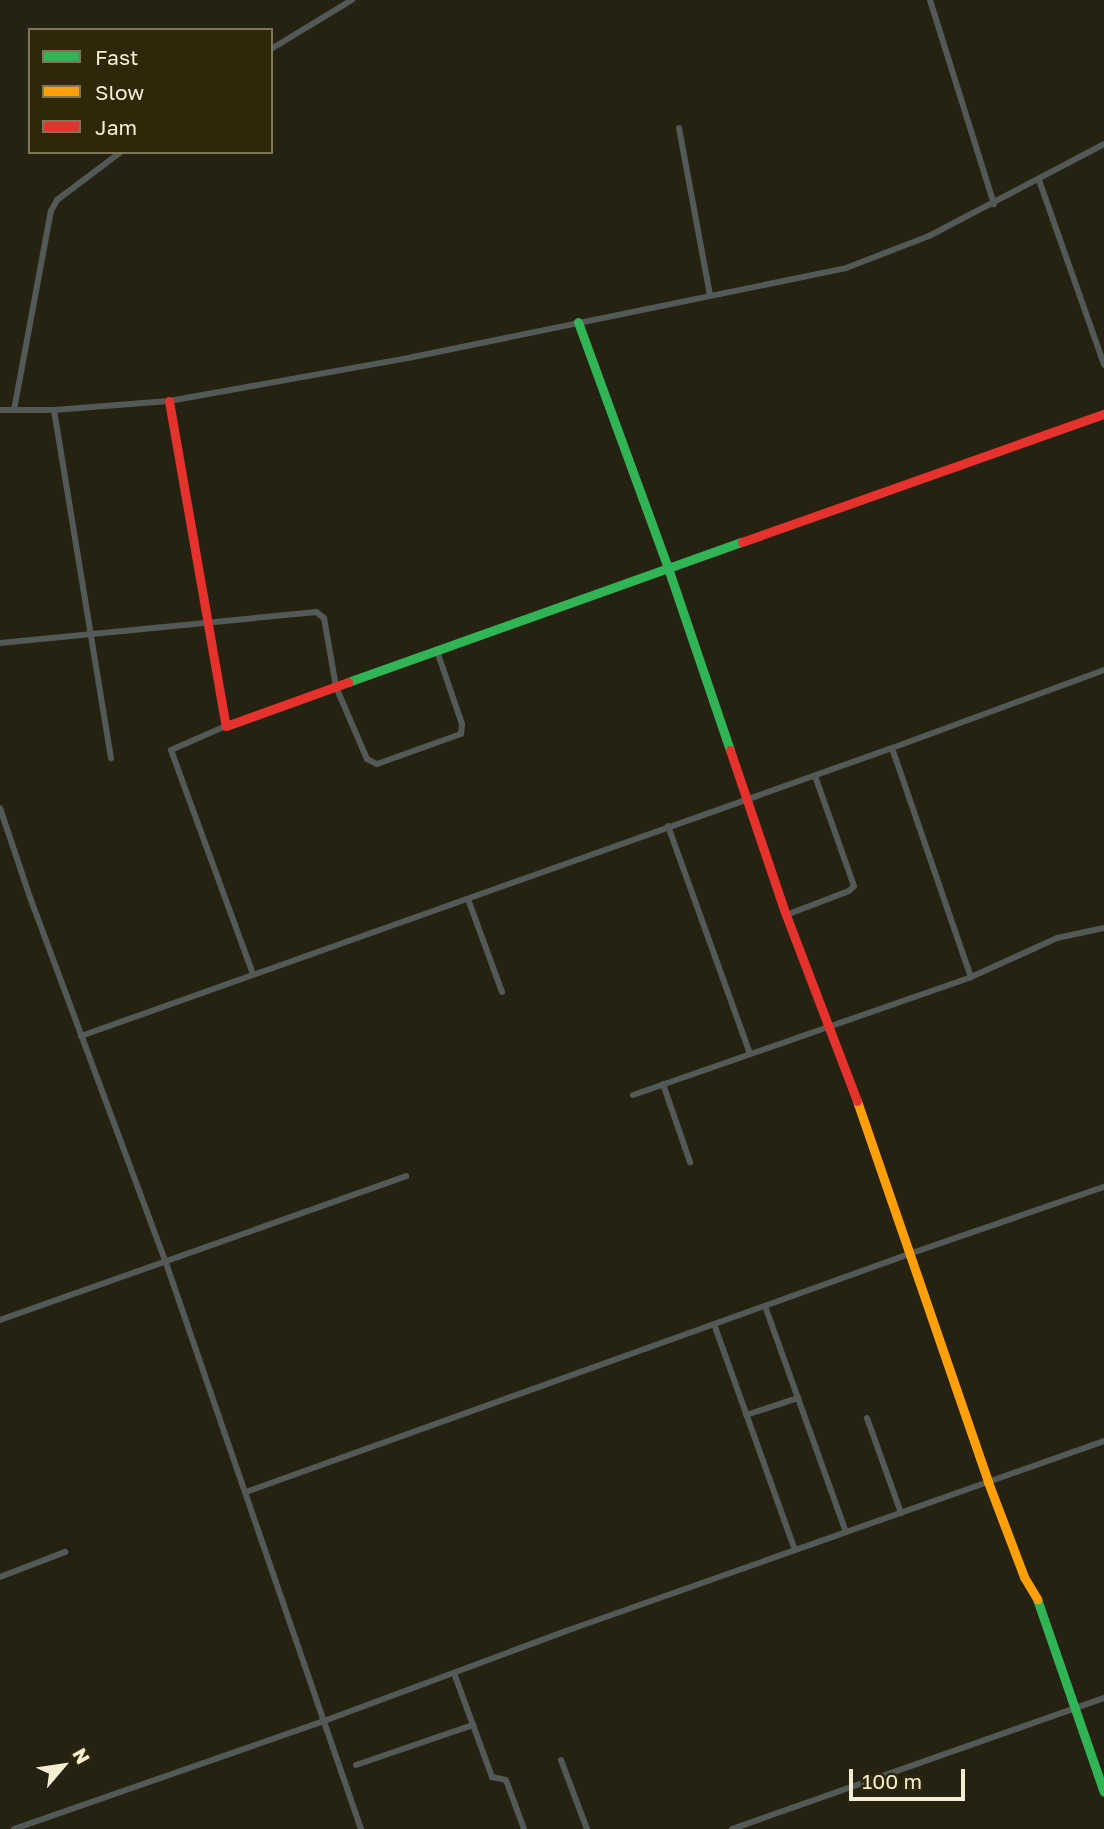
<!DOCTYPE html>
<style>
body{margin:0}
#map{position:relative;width:1104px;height:1829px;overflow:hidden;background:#262211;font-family:"Golos Text",sans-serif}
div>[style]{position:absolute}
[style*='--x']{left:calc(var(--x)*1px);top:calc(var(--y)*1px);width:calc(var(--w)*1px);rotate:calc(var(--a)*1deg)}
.street>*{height:6px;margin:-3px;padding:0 3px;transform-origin:3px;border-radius:3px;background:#525956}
.fast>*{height:9px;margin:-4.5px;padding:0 4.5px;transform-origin:4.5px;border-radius:4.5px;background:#30b455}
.slow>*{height:9px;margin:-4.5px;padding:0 4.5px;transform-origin:4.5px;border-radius:4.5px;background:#ff9f0a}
.jam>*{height:9px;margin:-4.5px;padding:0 4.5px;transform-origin:4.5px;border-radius:4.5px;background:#e5322d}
span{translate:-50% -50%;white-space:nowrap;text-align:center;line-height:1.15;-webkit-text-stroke:5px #2e2709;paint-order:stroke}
.legend{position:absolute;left:28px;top:28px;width:245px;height:126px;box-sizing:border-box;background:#2e2709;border:2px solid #7e7659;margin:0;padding:9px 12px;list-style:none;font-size:21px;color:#f5edd1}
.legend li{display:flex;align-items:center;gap:14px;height:35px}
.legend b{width:35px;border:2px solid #7e7659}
.north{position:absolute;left:28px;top:1731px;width:70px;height:70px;-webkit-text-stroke:5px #2e2709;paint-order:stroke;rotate:61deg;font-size:19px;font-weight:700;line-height:28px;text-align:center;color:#f5edd1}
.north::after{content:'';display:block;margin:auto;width:24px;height:32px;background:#f5edd1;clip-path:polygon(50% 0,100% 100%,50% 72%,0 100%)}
.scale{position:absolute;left:849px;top:1769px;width:116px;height:32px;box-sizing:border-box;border:4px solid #f5edd1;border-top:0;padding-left:9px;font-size:21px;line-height:24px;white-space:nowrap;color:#f5edd1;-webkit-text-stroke:5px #2e2709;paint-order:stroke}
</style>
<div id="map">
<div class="street">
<div style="--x:930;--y:0;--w:214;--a:72.6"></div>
<div style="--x:271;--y:49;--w:95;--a:-31.2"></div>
<div style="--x:679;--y:128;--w:170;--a:79.5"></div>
<div style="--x:1039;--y:180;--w:196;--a:70.6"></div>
<div style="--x:0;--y:410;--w:54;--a:0"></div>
<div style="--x:54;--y:410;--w:115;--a:-4.5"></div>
<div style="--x:169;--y:401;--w:248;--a:-10.2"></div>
<div style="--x:413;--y:357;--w:442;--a:-11.6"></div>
<div style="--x:846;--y:268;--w:89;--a:-21.1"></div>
<div style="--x:929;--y:236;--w:198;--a:-27.7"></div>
<div style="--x:14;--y:410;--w:202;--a:-79.5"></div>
<div style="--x:51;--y:211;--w:13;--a:-61"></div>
<div style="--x:57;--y:200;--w:80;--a:-36.9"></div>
<div style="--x:54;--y:410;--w:353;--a:80.7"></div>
<div style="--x:0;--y:643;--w:318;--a:-5.6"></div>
<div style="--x:316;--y:612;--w:10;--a:37"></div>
<div style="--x:324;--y:618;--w:70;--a:80.1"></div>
<div style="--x:336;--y:687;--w:78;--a:66.7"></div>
<div style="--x:367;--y:759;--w:11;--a:27"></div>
<div style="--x:377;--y:764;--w:89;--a:-19.7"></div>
<div style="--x:461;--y:734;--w:10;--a:-84"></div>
<div style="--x:462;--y:724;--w:77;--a:-108.9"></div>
<div style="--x:226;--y:726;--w:60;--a:156.4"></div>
<div style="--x:171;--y:750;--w:239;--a:69.9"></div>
<div style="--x:892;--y:748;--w:242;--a:71"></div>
<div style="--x:0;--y:808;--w:97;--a:71.4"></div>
<div style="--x:31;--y:900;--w:387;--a:69.6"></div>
<div style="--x:166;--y:1263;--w:599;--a:70.99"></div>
<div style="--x:668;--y:826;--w:242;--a:70.2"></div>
<div style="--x:468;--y:899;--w:99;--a:69.9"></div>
<div style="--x:786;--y:915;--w:67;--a:-20.9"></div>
<div style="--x:849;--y:891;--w:7;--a:-45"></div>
<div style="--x:854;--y:886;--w:117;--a:-109.5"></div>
<div style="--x:81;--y:1036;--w:861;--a:-19.55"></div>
<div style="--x:892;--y:748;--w:226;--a:-20.2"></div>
<div style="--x:663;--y:1084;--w:83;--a:70.9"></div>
<div style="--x:633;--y:1095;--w:358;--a:-19.2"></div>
<div style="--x:971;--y:977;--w:94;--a:-24.4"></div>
<div style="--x:1057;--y:938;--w:48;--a:-12"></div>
<div style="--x:765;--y:1306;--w:240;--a:70.3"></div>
<div style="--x:0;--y:1320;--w:431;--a:-19.5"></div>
<div style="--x:714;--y:1324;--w:240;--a:70.3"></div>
<div style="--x:746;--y:1415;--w:55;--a:-18.1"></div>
<div style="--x:867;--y:1418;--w:101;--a:70.3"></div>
<div style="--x:246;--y:1492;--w:708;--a:-19.74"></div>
<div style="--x:912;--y:1253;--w:203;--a:-19"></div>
<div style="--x:0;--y:1577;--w:70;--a:-21"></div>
<div style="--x:454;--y:1673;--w:111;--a:69.9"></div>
<div style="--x:492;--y:1777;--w:14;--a:12"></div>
<div style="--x:506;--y:1780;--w:52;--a:69.8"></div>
<div style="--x:561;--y:1760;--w:74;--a:69.4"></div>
<div style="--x:356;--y:1765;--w:124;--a:-18.9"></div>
<div style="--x:14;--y:1829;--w:328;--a:-19.2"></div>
<div style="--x:324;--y:1721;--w:258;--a:-20.4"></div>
<div style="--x:566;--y:1631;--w:571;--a:-19.45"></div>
<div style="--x:732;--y:1829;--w:394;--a:-19.4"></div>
</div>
<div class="fast">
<div style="--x:578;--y:322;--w:262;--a:69.9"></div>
<div style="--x:668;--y:568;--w:192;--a:71.2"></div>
<div style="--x:348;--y:682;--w:418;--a:-19.6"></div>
<div style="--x:1037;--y:1599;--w:204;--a:70.9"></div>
</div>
<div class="slow">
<div style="--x:857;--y:1101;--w:403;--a:71"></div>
<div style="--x:988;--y:1482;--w:102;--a:69.2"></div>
<div style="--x:1024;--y:1577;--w:26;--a:59"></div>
</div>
<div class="jam">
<div style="--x:169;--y:401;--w:330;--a:80.1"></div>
<div style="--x:226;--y:726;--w:130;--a:-19.8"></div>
<div style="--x:742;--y:542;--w:384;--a:-19.5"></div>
<div style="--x:730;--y:750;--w:174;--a:71.3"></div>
<div style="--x:786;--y:915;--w:199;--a:69.1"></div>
</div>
<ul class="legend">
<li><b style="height:9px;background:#30b455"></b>Fast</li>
<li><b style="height:9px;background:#ff9f0a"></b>Slow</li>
<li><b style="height:9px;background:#e5322d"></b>Jam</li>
</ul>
<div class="north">N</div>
<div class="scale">100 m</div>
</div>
